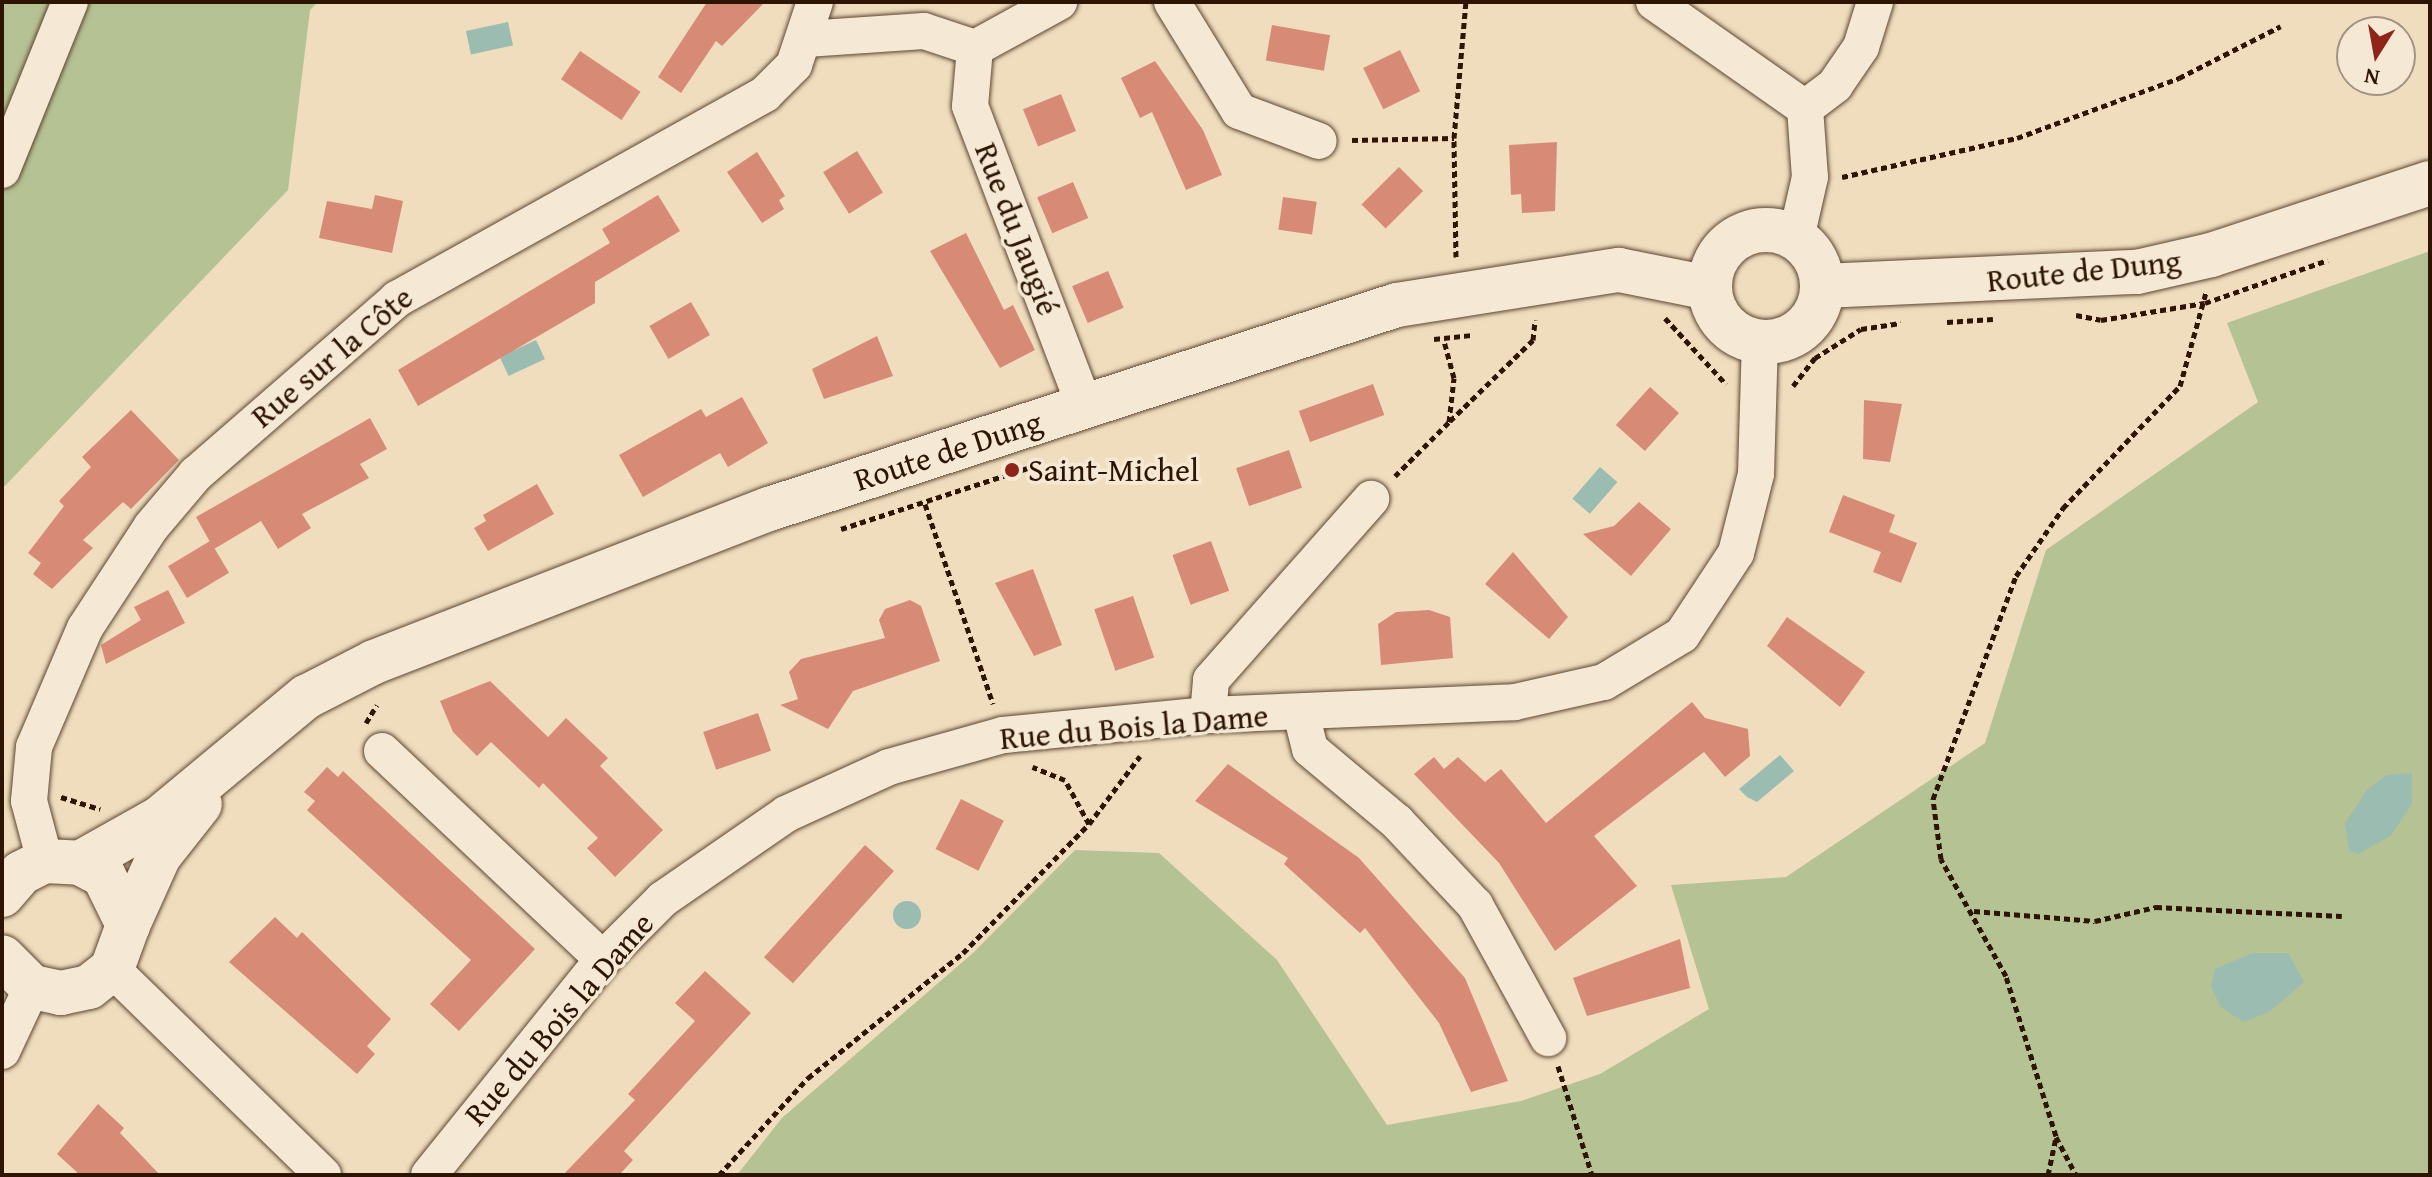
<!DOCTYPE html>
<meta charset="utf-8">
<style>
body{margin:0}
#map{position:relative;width:2432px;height:1177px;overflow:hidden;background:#efddbe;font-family:"Gentium Book Plus",serif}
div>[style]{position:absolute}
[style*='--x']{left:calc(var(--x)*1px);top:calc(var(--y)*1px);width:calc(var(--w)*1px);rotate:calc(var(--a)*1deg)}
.green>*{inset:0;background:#b5c294}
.water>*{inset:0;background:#9abcb1;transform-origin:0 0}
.round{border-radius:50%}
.building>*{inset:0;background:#d78b77;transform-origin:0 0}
.path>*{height:5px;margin-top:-2.5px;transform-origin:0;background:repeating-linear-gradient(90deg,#2e1402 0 6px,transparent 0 10px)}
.roads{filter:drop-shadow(0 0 2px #5e4631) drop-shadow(0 0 2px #5e4631)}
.minor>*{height:36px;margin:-18px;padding:0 18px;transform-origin:18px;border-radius:18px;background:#f5e9d5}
.tertiary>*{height:44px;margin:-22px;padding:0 22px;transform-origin:22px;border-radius:22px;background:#f5e9d5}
.tertiary>.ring{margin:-22px;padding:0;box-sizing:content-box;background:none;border:44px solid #f5e9d5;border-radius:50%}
.dots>*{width:22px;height:22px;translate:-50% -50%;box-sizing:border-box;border:4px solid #f5e9d5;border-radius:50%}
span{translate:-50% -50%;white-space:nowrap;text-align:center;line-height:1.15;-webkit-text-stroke:7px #f5e9d5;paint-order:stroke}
.street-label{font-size:32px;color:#2e1402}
.poi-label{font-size:32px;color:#2e1402}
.left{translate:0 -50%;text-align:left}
.frame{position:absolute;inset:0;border:4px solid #2e1402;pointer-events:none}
.north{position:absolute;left:2336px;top:16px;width:80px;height:80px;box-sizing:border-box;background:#f5e9d5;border:2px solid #a59481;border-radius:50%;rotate:191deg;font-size:22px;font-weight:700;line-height:32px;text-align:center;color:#2e1402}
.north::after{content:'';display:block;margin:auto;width:28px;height:36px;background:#8f2418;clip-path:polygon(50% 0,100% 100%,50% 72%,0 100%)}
</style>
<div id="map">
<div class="green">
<div style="clip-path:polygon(2px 2px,318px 2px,310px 10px,288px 190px,2px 489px)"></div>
<div style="clip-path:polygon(2430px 251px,2430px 1175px,737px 1175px,782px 1118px,973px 953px,1075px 850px,1159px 853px,1277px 960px,1387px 1125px,1521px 1101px,1600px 1074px,1709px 1009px,1671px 885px,1786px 877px,1985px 743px,2046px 550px,2258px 402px,2227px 323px)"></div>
</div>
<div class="water">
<div style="left:508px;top:22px;width:24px;height:43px;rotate:78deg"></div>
<div style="left:536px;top:340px;width:21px;height:40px;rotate:65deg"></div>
<div style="left:1600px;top:467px;width:23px;height:42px;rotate:41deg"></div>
<div style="clip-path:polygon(1780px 755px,1794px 771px,1757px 802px,1747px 797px,1739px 789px)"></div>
<div style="clip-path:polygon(2412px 773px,2412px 804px,2391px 835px,2359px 854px,2349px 851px,2345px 824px,2367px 790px,2386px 775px)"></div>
<div class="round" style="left:893px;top:901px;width:28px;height:28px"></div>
<div style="clip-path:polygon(2253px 953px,2288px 953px,2304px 982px,2269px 1012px,2243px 1022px,2221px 1007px,2211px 987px,2215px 969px)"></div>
</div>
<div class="building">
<div style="clip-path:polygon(707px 2px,765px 2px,722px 46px,716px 41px,681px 93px,658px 77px)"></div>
<div style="left:1272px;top:25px;width:59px;height:36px;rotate:10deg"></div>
<div style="left:1400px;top:50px;width:46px;height:41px;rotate:64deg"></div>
<div style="left:580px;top:51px;width:73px;height:34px;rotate:34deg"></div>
<div style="clip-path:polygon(1155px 61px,1203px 130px,1222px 175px,1186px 190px,1152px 112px,1140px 118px,1121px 78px)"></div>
<div style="left:1061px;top:94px;width:40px;height:41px;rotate:68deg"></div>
<div style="clip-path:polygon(1557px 142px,1555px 211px,1522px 213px,1521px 194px,1511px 195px,1509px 145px)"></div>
<div style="left:857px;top:151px;width:49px;height:40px;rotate:58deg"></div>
<div style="clip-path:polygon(757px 152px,785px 196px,779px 200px,784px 209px,762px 223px,727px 172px)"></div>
<div style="left:1399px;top:167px;width:34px;height:53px;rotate:45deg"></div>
<div style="left:1073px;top:182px;width:39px;height:39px;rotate:67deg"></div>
<div style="clip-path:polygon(375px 195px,403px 201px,392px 253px,319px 238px,327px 201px,372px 209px)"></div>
<div style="clip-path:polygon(658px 195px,680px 231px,595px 282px,595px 303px,418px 406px,398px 370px,610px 243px,602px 229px)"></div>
<div style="left:1283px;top:197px;width:34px;height:33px;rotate:8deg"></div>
<div style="clip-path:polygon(966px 233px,1004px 310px,1013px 305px,1035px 350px,1000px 368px,930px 251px)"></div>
<div style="left:1108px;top:271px;width:40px;height:39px;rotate:67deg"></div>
<div style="left:691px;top:302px;width:38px;height:48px;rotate:60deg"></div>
<div style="clip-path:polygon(877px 336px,893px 376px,824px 399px,812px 369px)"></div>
<div style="left:1373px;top:384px;width:33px;height:79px;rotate:70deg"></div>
<div style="left:1650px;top:387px;width:39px;height:51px;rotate:42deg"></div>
<div style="clip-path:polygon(742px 397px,768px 443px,728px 467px,720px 453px,643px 497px,619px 455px,701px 409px,706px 417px)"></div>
<div style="clip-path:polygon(1864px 400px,1902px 404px,1890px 462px,1863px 459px)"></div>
<div style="clip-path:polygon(131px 410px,179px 460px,131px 509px,123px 502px,83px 540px,93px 548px,52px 589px,33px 574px,41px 563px,28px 553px,64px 506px,59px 501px,91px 467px,82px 457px)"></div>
<div style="clip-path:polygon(370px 418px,387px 449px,360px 464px,369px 478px,302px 514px,311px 528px,278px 549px,261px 521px,214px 549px,196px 517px)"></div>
<div style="left:1289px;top:450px;width:40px;height:56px;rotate:71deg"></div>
<div style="clip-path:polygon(537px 484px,554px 514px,488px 551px,474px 528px,486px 521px,483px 515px)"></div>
<div style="clip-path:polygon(1843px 495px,1895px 515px,1889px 532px,1917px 543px,1901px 583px,1873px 572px,1881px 552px,1829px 532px)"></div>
<div style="clip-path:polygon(1639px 502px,1671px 529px,1631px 576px,1583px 534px,1614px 526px)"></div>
<div style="left:210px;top:541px;width:37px;height:49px;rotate:59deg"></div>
<div style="left:1211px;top:541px;width:53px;height:41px;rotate:70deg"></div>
<div style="clip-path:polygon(1513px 552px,1568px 617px,1549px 639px,1485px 584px)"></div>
<div style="clip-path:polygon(1033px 569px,1062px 645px,1034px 656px,995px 583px)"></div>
<div style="clip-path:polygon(168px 590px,185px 623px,106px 664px,101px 645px,141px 620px,134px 607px)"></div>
<div style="left:1133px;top:596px;width:65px;height:41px;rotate:71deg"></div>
<div style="clip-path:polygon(910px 600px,921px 606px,940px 661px,853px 691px,828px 729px,780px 705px,798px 699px,789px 672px,801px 659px,885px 638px,879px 620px,885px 609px)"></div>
<div style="clip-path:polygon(1429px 610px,1450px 617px,1453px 658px,1381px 665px,1378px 624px,1396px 612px)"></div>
<div style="clip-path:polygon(1787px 617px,1865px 672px,1840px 707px,1767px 646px)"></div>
<div style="clip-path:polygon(490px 681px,548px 737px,566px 718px,608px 758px,600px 766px,663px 830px,615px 877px,587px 848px,598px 838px,543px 783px,539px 788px,491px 742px,477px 756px,453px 732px,440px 701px)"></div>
<div style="clip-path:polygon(1692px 702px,1705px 718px,1748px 729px,1750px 756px,1725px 777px,1704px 752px,1594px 836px,1637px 886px,1555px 951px,1499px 863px,1414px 774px,1434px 757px,1444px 769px,1458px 757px,1485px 782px,1501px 769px,1546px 823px)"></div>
<div style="left:758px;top:713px;width:40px;height:58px;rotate:71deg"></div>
<div style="clip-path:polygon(1228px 764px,1359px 858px,1465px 978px,1508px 1081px,1471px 1092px,1439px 1023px,1365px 928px,1360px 933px,1284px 864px,1288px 858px,1195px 801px)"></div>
<div style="clip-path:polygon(327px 767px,338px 777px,343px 771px,535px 949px,459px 1031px,430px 1004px,471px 960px,307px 810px,315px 801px,304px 792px)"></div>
<div style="left:961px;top:799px;width:48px;height:56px;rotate:27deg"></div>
<div style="left:865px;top:845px;width:39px;height:151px;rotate:42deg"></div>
<div style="clip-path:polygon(275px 917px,297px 938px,302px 932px,391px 1019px,367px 1046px,375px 1054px,357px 1074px,229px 962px)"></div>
<div style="clip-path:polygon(1680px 939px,1690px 988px,1587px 1016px,1573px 978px)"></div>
<div style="clip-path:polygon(705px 971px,751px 1013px,624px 1151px,633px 1160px,619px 1175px,563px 1175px,635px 1100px,628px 1094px,695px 1021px,675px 1003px)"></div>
<div style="clip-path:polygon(98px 1104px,124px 1128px,120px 1133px,160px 1175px,80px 1175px,57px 1154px)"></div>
</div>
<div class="path">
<div style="--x:1352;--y:140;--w:102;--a:-1.1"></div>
<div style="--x:1842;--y:177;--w:179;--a:-12.6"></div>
<div style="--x:2017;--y:138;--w:173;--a:-20.3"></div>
<div style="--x:2179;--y:78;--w:114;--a:-27"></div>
<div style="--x:1456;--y:257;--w:119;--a:-91"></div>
<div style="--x:1454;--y:138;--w:137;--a:-85"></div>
<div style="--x:2076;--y:315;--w:25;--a:11"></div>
<div style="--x:2101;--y:320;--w:105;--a:-9.3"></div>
<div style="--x:2205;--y:303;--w:130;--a:-19.3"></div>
<div style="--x:1665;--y:318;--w:90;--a:47.3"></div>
<div style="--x:1947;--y:322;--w:46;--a:-3.7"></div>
<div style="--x:1434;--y:339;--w:37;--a:-6"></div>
<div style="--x:1793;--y:386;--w:36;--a:-52"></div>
<div style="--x:1815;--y:358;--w:54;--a:-32.2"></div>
<div style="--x:1861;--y:329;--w:40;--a:-8.5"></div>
<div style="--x:1450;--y:421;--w:116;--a:-44.3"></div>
<div style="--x:1533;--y:340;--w:20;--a:-84"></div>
<div style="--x:1395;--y:476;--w:76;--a:-45"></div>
<div style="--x:1449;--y:422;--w:44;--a:-83.5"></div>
<div style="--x:1454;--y:378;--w:38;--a:-105"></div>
<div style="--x:925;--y:504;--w:211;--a:71.2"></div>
<div style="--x:841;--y:529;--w:206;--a:-18.1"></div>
<div style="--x:366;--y:723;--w:21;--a:-59"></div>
<div style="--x:61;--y:797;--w:41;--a:17.1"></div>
<div style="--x:1089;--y:824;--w:85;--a:-53.1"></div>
<div style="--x:1974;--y:911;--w:121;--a:4.7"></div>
<div style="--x:2095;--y:921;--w:63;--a:-12.9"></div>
<div style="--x:2156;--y:907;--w:186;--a:2.8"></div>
<div style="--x:1558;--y:1066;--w:114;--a:72.7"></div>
<div style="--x:2056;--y:1137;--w:43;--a:62.2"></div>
<div style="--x:719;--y:1175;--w:132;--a:-47.5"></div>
<div style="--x:808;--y:1078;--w:199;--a:-38.9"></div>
<div style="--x:963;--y:953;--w:180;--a:-45.7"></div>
<div style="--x:1089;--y:824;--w:50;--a:-118.6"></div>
<div style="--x:1065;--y:780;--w:35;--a:-158"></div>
<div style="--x:2048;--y:1175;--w:40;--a:-78"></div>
<div style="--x:2056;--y:1136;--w:168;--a:-107.4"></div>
<div style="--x:2006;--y:976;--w:134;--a:-119.1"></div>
<div style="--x:1941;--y:859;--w:61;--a:-97.6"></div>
<div style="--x:1933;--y:799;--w:238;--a:-69.6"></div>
<div style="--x:2016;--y:576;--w:83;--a:-55.3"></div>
<div style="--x:2063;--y:508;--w:169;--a:-46.2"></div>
<div style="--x:2180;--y:386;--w:98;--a:-74.5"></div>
</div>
<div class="roads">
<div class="minor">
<div style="--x:1172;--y:2;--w:128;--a:58.4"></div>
<div style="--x:1239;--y:111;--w:85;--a:20.6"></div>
<div style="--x:1654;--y:2;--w:184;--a:35.1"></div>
<div style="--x:1805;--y:108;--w:69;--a:85.9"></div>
<div style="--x:1810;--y:177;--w:63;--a:102.9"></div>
<div style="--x:806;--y:39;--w:118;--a:-3.9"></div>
<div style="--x:924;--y:31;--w:54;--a:18.4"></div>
<div style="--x:975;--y:48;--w:96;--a:-28.7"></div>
<div style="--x:975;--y:48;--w:58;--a:94.9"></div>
<div style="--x:970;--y:106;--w:322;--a:69.1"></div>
<div style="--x:1805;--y:108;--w:38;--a:-37"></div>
<div style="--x:1835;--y:85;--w:46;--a:-55.6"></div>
<div style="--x:1861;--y:47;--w:47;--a:-72.7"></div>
<div style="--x:2;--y:170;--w:181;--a:-68"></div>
<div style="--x:1301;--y:713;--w:37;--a:76"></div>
<div style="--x:1310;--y:749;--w:114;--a:40"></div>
<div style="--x:1397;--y:822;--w:114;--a:46.8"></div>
<div style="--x:1475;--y:905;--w:152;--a:61.2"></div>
<div style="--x:1208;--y:715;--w:35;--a:-85"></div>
<div style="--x:1211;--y:680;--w:242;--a:-48.5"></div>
<div style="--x:382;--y:751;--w:303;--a:43.3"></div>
<div style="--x:45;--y:861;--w:62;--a:-104.9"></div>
<div style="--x:29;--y:801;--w:54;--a:-84.7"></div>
<div style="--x:34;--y:747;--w:129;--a:-66.8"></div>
<div style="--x:85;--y:628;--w:121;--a:-56.8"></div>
<div style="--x:151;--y:527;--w:70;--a:-49.7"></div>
<div style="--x:196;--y:474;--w:267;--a:-41"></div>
<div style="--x:397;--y:299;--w:421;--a:-29.1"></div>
<div style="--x:765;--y:94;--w:41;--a:-45"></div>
<div style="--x:794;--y:65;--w:66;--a:-71.6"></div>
<div style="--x:112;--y:969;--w:295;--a:44.3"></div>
<div style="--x:2;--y:1051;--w:71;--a:-64.9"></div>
<div style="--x:429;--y:1175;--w:277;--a:-51.1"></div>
<div style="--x:603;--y:959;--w:85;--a:-45"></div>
<div style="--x:663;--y:899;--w:150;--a:-34.6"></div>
<div style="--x:786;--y:814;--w:113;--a:-24.5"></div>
<div style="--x:889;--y:767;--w:118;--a:-15.7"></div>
<div style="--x:1003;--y:735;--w:206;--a:-5.6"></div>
<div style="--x:1208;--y:715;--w:307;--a:-2.4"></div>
<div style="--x:1515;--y:702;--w:91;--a:-12.7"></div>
<div style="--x:1604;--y:682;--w:91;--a:-31.1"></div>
<div style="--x:1682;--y:635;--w:98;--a:-56.6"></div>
<div style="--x:1736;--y:553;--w:81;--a:-75.8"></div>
<div style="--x:1756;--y:474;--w:131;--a:-88.3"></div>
</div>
<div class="tertiary">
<div class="ring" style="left:1710px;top:230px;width:68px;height:68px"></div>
<div style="--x:1823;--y:286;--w:314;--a:-2.6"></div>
<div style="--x:2137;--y:272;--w:76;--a:-12.9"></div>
<div style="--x:2211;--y:255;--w:231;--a:-18.2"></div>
<div style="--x:80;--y:863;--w:92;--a:-29.4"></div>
<div style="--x:160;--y:818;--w:190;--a:-39.7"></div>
<div style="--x:306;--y:697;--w:76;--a:-27.2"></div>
<div style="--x:374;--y:662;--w:424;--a:-21.2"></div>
<div style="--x:769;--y:509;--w:660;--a:-18"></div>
<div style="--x:1397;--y:305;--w:225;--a:-9"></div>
<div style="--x:1619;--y:270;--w:92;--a:11.3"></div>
<div style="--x:2;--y:895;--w:29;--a:-49"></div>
<div style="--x:21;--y:873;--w:27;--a:-27"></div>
<div style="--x:45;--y:861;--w:35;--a:3"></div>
<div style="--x:80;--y:863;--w:27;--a:28"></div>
<div style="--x:104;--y:876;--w:55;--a:63.9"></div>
<div style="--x:128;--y:925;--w:47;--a:110"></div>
<div style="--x:112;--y:969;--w:29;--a:142"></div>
<div style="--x:89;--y:987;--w:29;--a:168"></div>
<div style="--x:61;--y:993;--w:30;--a:-168"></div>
<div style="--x:32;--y:987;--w:42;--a:-135"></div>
<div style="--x:128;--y:925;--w:76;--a:-65.8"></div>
<div style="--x:159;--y:856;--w:66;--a:-51.7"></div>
</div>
</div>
<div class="dots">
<div style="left:1012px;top:470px;background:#8f2418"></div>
</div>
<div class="street-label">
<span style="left:1017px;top:229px;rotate:69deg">Rue du Jaugié</span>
<span style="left:2084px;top:271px;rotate:-6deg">Route de Dung</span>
<span style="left:332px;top:357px;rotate:-40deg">Rue sur la Côte</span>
<span style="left:948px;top:451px;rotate:-18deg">Route de Dung</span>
<span style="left:1134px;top:727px;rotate:-5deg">Rue du Bois la Dame</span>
<span style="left:559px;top:1019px;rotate:-49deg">Rue du Bois la Dame</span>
</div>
<div class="poi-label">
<span class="left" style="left:1028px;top:470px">Saint-Michel</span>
</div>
<div class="frame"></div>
<div class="north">N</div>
</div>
